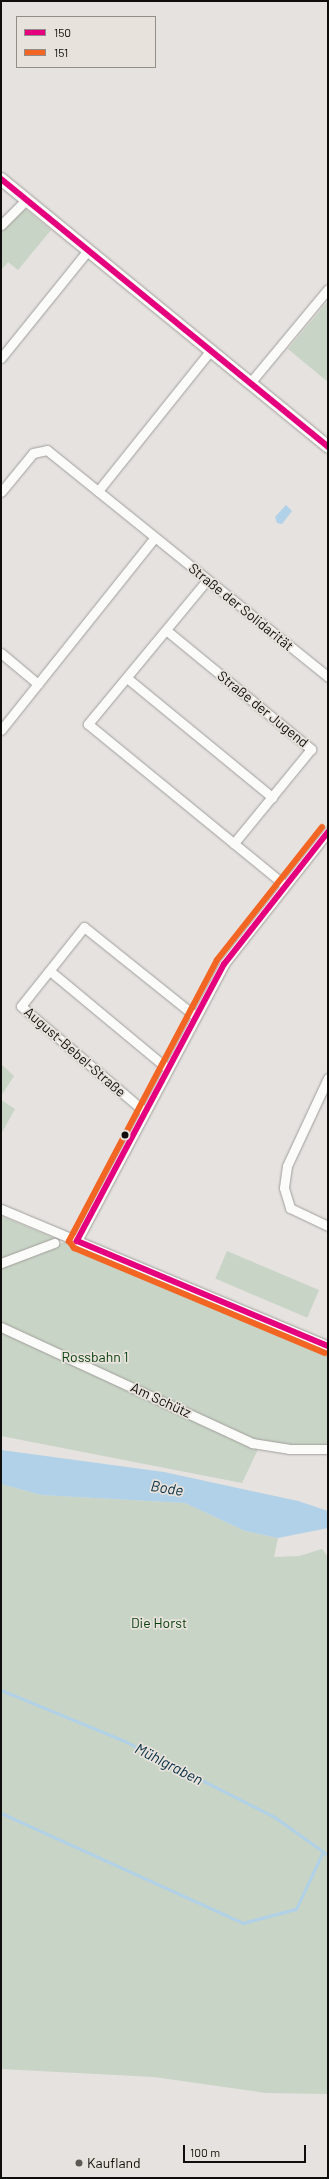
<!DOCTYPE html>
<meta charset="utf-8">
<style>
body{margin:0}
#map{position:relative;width:329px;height:2179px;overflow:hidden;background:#e5e2df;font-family:Barlow,sans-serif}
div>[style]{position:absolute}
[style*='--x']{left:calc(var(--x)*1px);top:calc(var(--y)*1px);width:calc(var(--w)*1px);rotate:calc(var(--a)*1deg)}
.green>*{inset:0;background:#c8d4c5;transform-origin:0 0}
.water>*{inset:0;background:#b0d1e7}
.stream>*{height:2.5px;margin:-1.25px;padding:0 1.25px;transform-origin:1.25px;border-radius:1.25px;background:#b0d1e7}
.roads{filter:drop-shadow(0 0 1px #a09e9b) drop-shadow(0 0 1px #a09e9b)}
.minor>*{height:9px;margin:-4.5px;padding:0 4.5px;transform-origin:4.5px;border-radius:4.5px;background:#fbfbfa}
.tertiary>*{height:12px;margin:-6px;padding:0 6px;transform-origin:6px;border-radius:6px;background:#fbfbfa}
.bus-1>*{height:6px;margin:-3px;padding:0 3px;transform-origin:3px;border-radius:3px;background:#e5007d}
.bus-2>*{height:6px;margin:-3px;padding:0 3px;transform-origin:3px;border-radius:3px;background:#f26522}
.dots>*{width:11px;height:11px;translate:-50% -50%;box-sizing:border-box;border:2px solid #e8e2dc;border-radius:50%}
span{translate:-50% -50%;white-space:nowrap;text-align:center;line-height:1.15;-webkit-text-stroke:3.5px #e8e2dc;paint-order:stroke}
.street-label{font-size:14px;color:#100e0c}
.park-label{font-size:14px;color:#09410e}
.poi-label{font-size:14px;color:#100e0c}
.left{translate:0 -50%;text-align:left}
.water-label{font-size:15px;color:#032d42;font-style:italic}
.frame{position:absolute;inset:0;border:2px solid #100e0c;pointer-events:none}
.legend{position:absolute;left:16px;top:16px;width:140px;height:52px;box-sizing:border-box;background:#e8e2dc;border:1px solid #928d89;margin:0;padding:5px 7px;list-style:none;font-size:12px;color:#100e0c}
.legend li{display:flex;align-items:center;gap:8px;height:20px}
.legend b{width:20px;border:1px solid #928d89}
.scale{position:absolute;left:183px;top:2145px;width:123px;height:18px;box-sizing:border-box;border:2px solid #100e0c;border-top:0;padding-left:5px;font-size:12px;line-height:14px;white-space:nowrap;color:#100e0c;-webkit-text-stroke:3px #e8e2dc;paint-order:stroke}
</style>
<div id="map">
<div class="green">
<div style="clip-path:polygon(24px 208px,51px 230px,18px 270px,8px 262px,1px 270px,1px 220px)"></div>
<div style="clip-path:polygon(328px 301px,328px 382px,288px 349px)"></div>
<div style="clip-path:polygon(1px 1064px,14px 1076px,1px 1096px)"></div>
<div style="clip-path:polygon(1px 1100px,15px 1109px,1px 1134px)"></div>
<div style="clip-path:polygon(1px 1216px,52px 1237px,53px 1239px,1px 1260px)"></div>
<div style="clip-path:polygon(65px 1242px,328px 1353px,328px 1445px,290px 1448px,261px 1443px,242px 1483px,1px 1436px,1px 1267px)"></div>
<div style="left:227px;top:1251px;width:100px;height:30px;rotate:23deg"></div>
<div style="clip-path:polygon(1px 1484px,41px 1495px,185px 1503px,245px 1531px,278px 1538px,274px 1557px,299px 1556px,322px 1549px,328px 1557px,328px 2094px,266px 2093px,154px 2077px,1px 2069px)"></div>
</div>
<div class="water">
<div style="clip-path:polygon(286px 505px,292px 511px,282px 524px,277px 523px,275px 517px)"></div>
<div style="clip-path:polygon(1px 1450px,164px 1472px,298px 1501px,328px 1511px,328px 1528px,278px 1538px,245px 1531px,185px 1503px,41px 1495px,1px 1484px)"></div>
</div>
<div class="stream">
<div style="--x:1;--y:1690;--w:134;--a:22.4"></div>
<div style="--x:125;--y:1741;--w:168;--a:26.9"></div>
<div style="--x:275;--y:1817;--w:65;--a:35.6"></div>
<div style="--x:1;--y:1813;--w:266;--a:24.4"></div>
<div style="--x:243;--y:1923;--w:55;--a:-14.8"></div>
<div style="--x:296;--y:1909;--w:63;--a:-64.7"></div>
</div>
<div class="roads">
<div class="minor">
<div style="--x:1;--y:225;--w:35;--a:-45"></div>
<div style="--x:1;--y:358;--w:139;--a:-51.1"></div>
<div style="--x:250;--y:383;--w:122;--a:-50.3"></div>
<div style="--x:98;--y:491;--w:179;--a:-51.3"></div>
<div style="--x:1;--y:492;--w:50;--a:-50.6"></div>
<div style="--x:33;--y:453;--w:14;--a:-12"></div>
<div style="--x:47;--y:450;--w:361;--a:38.9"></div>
<div style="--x:207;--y:580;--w:187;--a:129.6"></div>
<div style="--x:88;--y:724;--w:254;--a:39.3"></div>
<div style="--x:166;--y:630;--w:188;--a:39.4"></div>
<div style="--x:311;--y:749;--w:122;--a:129.3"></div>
<div style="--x:1;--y:653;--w:48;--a:40"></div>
<div style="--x:127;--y:678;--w:188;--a:39.4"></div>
<div style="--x:1;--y:730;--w:246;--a:-51.4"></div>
<div style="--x:50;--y:971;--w:152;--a:39.7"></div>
<div style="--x:328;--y:1078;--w:97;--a:115"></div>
<div style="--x:287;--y:1166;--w:22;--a:98"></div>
<div style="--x:284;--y:1188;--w:21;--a:73"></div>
<div style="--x:290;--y:1208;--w:42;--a:25.3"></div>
<div style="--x:145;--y:1112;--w:163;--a:-139.5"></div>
<div style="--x:21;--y:1006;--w:101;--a:-51.4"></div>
<div style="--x:84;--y:927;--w:142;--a:38.7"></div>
<div style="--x:1;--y:1209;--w:355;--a:22.7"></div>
<div style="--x:77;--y:1241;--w:314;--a:-62"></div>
<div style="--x:224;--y:964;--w:168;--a:-51.8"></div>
<div style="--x:1;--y:1263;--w:57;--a:-20.7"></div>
<div style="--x:1;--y:1327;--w:277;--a:24.8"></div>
<div style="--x:252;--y:1443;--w:37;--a:9"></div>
<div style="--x:289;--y:1449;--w:39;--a:0"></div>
</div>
<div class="tertiary">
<div style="--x:1;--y:179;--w:423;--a:39.3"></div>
</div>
</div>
<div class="bus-1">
<div style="--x:1;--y:179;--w:423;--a:39.3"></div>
<div style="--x:328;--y:832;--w:168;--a:128.2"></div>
<div style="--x:224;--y:964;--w:314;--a:118"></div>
<div style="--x:77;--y:1241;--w:272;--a:22.7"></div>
</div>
<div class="bus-2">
<div style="--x:322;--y:827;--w:169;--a:128.3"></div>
<div style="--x:217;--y:960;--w:318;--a:117.8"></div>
<div style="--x:69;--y:1241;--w:9;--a:54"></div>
<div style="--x:74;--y:1248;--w:272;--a:22.7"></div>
</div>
<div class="dots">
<div style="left:125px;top:1135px;background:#100e0c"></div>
<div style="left:79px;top:2163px;background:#5b5856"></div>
</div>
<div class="street-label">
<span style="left:241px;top:607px;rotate:39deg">Straße der Solidarität</span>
<span style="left:263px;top:709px;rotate:39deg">Straße der Jugend</span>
<span style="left:75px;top:1052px;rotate:41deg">August-Bebel-Straße</span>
<span style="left:161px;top:1400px;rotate:25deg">Am Schütz</span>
</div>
<div class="park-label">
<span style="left:95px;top:1357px">Rossbahn 1</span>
<span style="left:159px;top:1623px">Die Horst</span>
</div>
<div class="poi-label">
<span class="left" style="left:87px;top:2163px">Kaufland</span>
</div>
<div class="water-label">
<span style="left:167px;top:1488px;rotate:9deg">Bode</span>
<span style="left:169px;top:1764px;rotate:27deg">Mühlgraben</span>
</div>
<div class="frame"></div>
<ul class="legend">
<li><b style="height:5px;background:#e5007d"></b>150</li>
<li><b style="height:5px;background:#f26522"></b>151</li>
</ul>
<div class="scale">100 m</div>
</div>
